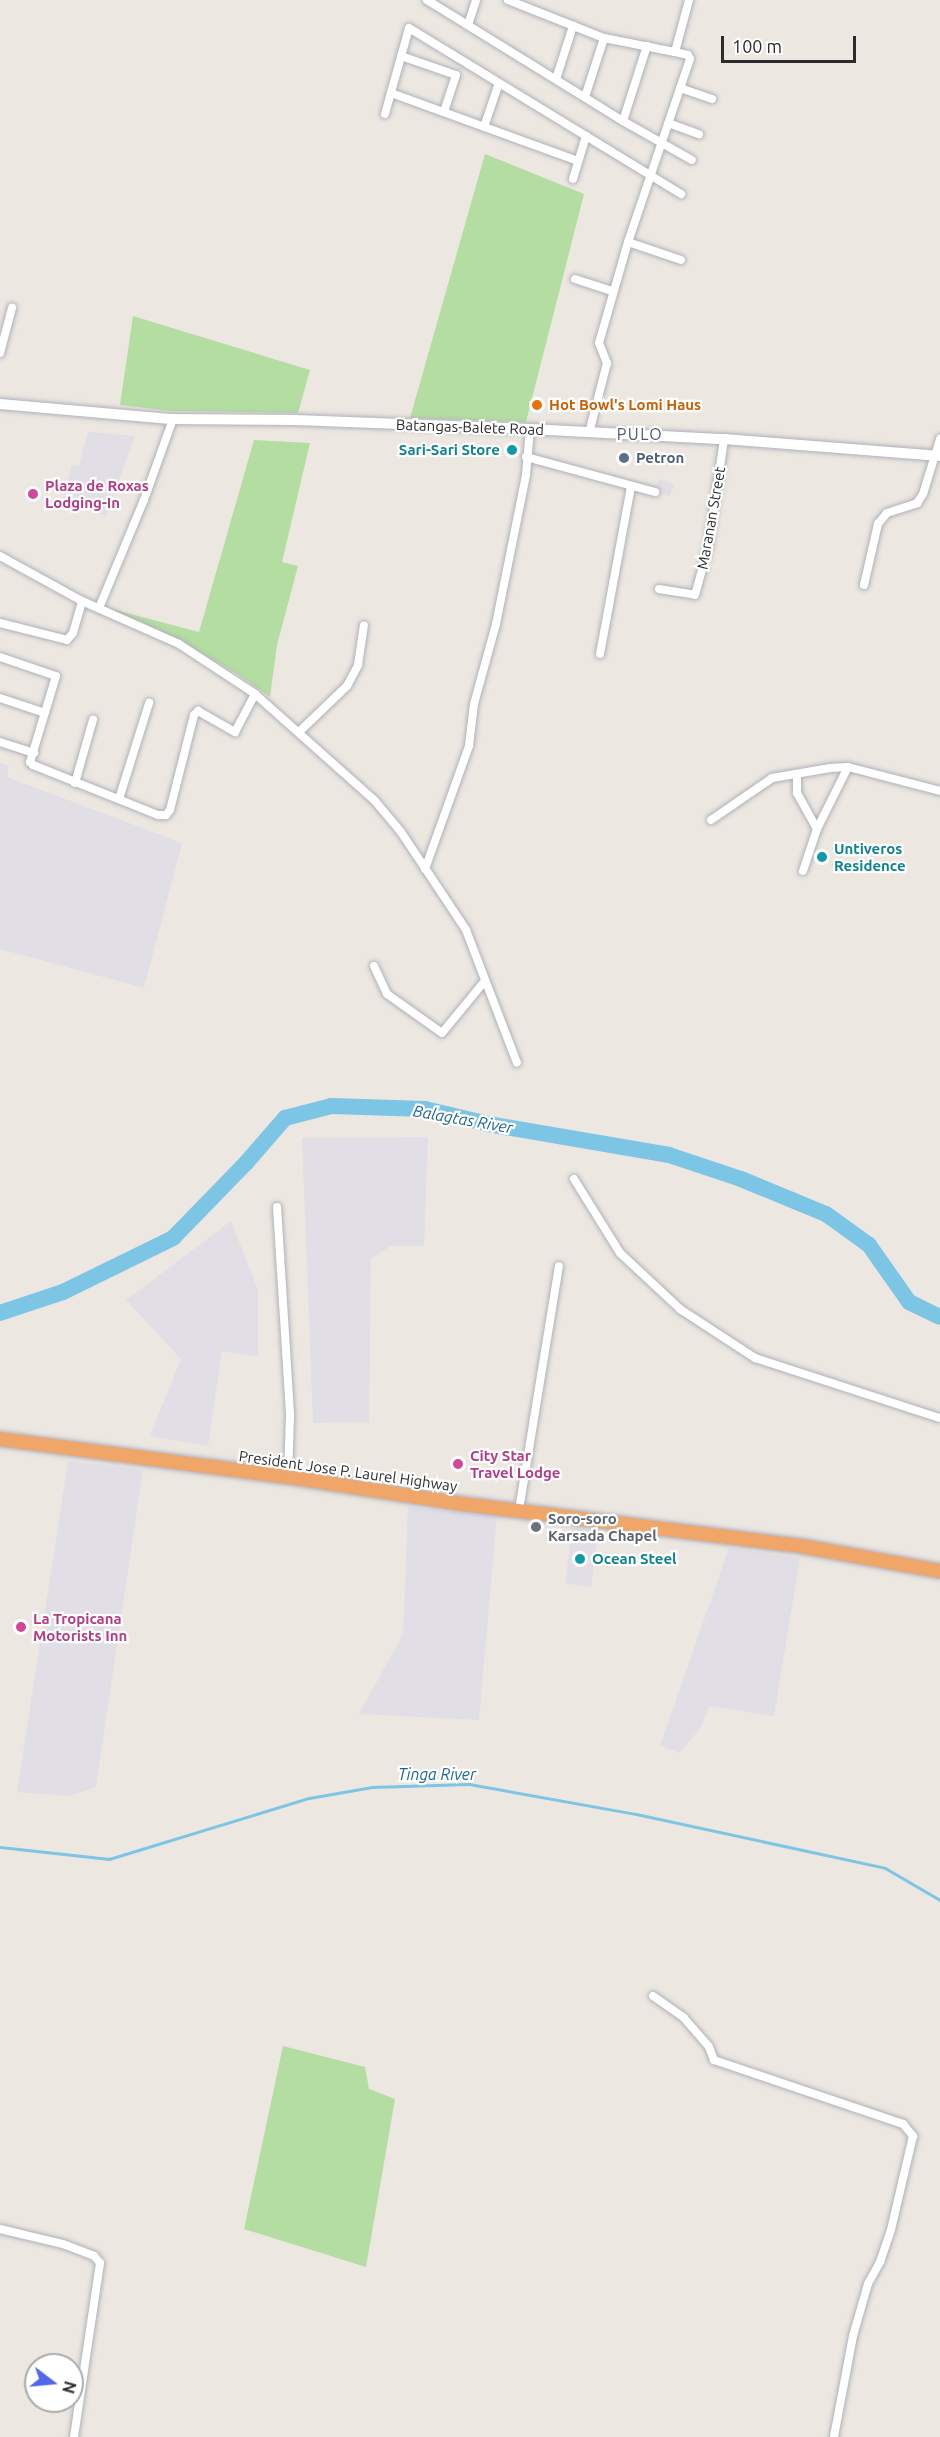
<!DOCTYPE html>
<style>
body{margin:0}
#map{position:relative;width:940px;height:2437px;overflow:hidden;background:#ece7e0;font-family:Ubuntu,sans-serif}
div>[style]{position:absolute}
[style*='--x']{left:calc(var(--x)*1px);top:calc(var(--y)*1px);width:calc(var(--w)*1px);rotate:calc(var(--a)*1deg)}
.industrial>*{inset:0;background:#e1dfe5;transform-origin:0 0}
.green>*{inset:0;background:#b4dda2}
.stream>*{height:3px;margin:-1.5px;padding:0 1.5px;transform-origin:1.5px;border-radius:1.5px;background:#7dc5e4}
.river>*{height:16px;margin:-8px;padding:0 8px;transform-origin:8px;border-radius:8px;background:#7dc5e4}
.roads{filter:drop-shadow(0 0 2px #b0b1bb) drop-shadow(0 0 2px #b0b1bb)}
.street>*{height:8px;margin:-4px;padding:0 4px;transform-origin:4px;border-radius:4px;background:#fff}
.secondary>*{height:10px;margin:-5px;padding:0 5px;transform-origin:5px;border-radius:5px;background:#fff}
.highway>*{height:14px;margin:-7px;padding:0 7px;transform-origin:7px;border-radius:7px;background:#efa668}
.dots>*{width:16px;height:16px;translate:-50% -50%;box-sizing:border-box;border:3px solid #fff;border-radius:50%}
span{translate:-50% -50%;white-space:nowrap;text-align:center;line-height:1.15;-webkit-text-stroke:4.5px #fff;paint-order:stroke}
.food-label{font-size:15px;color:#c56008;font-weight:700}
.left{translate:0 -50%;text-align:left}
.street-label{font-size:15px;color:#2c2c2c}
.culture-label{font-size:15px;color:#0d838f;font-weight:700}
.right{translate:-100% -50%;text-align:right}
.service-label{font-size:15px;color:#4e5e75;font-weight:700}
.hotel-label{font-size:15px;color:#b23c85;font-weight:700}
.worship-label{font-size:15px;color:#5b616d;font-weight:700}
.neighbourhood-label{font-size:16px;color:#505679;letter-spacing:1.5px}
.water-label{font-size:16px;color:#1b6591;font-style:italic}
.north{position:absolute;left:24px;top:2353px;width:60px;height:60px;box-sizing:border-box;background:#fff;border:2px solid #ababab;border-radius:50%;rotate:106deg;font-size:16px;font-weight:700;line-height:24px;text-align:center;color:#2c2c2c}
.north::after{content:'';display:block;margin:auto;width:21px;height:27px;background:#5068e9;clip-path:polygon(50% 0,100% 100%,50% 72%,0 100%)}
.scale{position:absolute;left:721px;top:36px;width:135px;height:27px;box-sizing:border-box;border:3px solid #2c2c2c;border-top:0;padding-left:8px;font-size:18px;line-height:21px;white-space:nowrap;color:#2c2c2c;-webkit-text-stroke:4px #fff;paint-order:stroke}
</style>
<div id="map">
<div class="industrial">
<div style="clip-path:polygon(88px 432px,135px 436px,106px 516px,62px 502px,72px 465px,79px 466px)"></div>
<div style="left:659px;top:479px;width:16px;height:13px;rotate:18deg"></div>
<div style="clip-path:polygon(0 763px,9px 765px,7px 777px,182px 843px,144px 988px,0 949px)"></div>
<div style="clip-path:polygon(428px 1137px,424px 1246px,390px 1246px,371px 1259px,369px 1422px,313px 1423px,302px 1138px)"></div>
<div style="clip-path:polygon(231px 1221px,258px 1290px,258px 1357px,222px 1351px,208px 1446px,150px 1436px,181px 1359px,126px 1300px)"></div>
<div style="clip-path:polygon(68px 1461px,143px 1470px,96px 1787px,69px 1796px,17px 1792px)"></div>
<div style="clip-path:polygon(408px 1507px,497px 1516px,479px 1720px,359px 1714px,403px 1634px)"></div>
<div style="left:572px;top:1528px;width:26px;height:56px;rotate:7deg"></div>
<div style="clip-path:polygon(729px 1548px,800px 1558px,774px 1716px,709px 1706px,701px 1727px,680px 1753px,660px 1746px)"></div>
</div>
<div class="green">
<div style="clip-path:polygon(485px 154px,584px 194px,526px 422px,410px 418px)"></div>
<div style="clip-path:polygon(133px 316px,310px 370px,298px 413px,171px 411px,120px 405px)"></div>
<div style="clip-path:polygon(254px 440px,310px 443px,282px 562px,298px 566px,277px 645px,270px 697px,237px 674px,179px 640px,104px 607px,199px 632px)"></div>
<div style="clip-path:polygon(283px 2046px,365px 2067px,369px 2089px,395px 2099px,366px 2267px,244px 2229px)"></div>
</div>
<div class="stream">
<div style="--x:0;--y:1847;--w:110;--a:6.3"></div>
<div style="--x:109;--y:1859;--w:209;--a:-17"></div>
<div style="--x:309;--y:1798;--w:64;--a:-9.9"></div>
<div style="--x:372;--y:1787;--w:97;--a:-1.8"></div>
<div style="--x:469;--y:1784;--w:170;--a:10.2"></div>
<div style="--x:636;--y:1814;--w:255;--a:12.2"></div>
<div style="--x:885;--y:1868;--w:64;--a:30.2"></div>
</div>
<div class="river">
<div style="--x:0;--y:1313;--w:66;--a:-18.4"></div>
<div style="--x:63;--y:1292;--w:123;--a:-26.1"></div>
<div style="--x:173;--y:1238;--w:105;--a:-45.8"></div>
<div style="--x:246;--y:1163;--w:60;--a:-49.1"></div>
<div style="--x:285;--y:1118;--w:48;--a:-14.6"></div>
<div style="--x:331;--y:1106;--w:94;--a:1.8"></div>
<div style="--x:425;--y:1109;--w:65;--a:13.4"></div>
<div style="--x:488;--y:1124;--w:184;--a:9.7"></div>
<div style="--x:669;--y:1155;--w:76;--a:18.4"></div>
<div style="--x:741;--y:1179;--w:92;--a:22.4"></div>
<div style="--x:826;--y:1214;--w:53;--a:35.8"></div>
<div style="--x:869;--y:1245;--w:70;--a:54.9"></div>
<div style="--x:909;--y:1302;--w:34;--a:26"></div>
</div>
<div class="roads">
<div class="street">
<div style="--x:427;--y:0;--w:230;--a:31.7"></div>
<div style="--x:623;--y:121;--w:79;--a:29.5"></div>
<div style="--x:508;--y:0;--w:103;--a:21.6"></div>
<div style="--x:604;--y:38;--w:72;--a:11.2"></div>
<div style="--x:675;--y:52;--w:13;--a:13"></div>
<div style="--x:688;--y:55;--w:4;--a:63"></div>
<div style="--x:690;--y:59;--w:193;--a:108.7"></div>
<div style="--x:628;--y:242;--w:105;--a:106"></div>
<div style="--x:599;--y:343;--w:22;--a:68"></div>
<div style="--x:607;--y:363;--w:72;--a:104.4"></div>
<div style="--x:468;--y:25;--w:26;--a:-72"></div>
<div style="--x:675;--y:52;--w:54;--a:-74.9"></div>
<div style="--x:401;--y:56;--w:58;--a:19.1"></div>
<div style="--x:456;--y:75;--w:39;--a:108"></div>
<div style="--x:556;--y:79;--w:56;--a:-72.2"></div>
<div style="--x:680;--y:88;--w:34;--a:19"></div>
<div style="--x:391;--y:93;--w:199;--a:20"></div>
<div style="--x:585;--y:97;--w:62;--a:-72.1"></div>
<div style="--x:385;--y:114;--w:89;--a:-74.4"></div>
<div style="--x:409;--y:28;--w:319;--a:31.4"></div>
<div style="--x:623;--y:121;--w:79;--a:-72.3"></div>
<div style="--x:668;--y:123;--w:33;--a:20"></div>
<div style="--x:484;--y:127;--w:46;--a:-71.2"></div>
<div style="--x:573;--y:179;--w:45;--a:-73.2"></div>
<div style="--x:628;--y:242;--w:56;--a:18.8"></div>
<div style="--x:575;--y:279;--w:40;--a:18"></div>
<div style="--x:0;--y:353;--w:47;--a:-75.1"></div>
<div style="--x:526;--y:457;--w:134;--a:15.2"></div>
<div style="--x:0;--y:556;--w:94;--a:28.8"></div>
<div style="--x:82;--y:601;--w:106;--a:23.9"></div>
<div style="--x:179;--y:644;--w:91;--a:33.3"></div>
<div style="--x:255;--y:694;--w:161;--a:41.7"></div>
<div style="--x:375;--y:801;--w:40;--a:50"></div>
<div style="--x:401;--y:832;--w:118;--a:56.4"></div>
<div style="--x:466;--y:930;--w:142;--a:69"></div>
<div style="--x:864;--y:585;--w:63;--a:-77.1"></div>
<div style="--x:878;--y:524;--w:14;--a:-51"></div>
<div style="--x:887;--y:513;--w:32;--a:-18"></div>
<div style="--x:917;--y:503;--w:11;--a:-56"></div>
<div style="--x:923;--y:494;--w:58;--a:-72.8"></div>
<div style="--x:659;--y:589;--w:36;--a:9"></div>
<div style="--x:695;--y:595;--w:49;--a:-74.5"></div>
<div style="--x:708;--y:548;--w:110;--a:-81.6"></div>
<div style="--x:99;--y:608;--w:117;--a:-67.4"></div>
<div style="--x:144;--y:500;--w:86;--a:-70.3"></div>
<div style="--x:0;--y:623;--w:69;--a:14.2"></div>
<div style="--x:67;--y:640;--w:9;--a:-49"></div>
<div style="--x:73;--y:633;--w:33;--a:-74"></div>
<div style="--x:600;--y:654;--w:171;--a:-79.5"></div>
<div style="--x:0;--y:657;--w:59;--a:18.7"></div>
<div style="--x:56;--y:676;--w:90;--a:106.8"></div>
<div style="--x:30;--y:762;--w:4;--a:45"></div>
<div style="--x:33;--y:765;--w:135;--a:21.8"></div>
<div style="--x:158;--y:815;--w:8;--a:0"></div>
<div style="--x:166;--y:815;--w:6;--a:-51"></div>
<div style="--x:170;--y:810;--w:98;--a:-75.8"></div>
<div style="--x:194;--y:715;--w:6;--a:-45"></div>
<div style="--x:198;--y:711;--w:43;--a:29.6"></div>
<div style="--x:235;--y:732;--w:43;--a:-62.2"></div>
<div style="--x:0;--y:698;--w:47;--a:18.4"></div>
<div style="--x:300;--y:731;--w:65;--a:-43.8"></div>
<div style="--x:347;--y:686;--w:24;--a:-62"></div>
<div style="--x:358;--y:665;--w:40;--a:-81.5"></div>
<div style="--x:0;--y:742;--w:36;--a:18"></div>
<div style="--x:797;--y:776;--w:17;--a:90"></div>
<div style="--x:797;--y:793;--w:41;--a:60.9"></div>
<div style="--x:75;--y:783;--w:66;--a:-74.1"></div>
<div style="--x:119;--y:799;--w:101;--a:-72.6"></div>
<div style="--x:711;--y:820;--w:74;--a:-34.5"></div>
<div style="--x:772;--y:778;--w:59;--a:-9.8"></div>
<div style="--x:830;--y:768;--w:18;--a:-3"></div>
<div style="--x:848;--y:767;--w:95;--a:14.6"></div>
<div style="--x:425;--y:869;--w:131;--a:-70.3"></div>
<div style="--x:469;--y:746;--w:42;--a:-83.2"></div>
<div style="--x:474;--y:704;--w:83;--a:-74.6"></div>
<div style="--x:496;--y:624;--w:152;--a:-78.6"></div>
<div style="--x:526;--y:475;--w:46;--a:-85"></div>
<div style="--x:803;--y:871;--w:44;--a:-71.6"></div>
<div style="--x:817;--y:829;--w:69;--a:-63.4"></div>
<div style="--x:374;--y:966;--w:31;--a:65"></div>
<div style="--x:387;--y:994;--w:67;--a:35.3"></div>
<div style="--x:442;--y:1033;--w:66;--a:-50.5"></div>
<div style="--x:574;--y:1179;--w:87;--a:58.1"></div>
<div style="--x:620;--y:1253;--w:82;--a:43"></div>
<div style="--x:680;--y:1309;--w:90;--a:33.2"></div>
<div style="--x:755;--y:1358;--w:194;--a:18"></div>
<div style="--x:277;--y:1207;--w:208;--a:86.4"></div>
<div style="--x:290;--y:1415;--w:62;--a:91.8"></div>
<div style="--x:519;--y:1510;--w:247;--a:-80.7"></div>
<div style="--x:653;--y:1996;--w:38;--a:35"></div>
<div style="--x:684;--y:2018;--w:38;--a:49"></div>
<div style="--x:709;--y:2047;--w:14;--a:69"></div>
<div style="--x:714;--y:2060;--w:200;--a:18.7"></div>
<div style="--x:903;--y:2124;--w:16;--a:50"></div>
<div style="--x:913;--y:2136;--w:97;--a:103.2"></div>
<div style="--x:891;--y:2230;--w:34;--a:109"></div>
<div style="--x:880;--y:2262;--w:25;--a:119"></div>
<div style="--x:868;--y:2284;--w:54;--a:106.1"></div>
<div style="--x:853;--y:2336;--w:103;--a:100.7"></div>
<div style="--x:0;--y:2229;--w:65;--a:13.4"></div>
<div style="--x:63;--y:2244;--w:33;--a:21"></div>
<div style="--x:94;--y:2256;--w:9;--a:49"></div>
<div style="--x:100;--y:2263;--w:176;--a:98.5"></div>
</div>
<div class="secondary">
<div style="--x:0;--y:404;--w:174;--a:5"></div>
<div style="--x:173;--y:419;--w:122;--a:0.5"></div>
<div style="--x:295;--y:420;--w:235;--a:2.2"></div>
<div style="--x:530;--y:429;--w:194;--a:3"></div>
<div style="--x:724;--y:439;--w:217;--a:4.5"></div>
</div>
<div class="highway">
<div style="--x:0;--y:1439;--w:290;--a:7.5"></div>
<div style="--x:288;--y:1477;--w:169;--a:8.8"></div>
<div style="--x:455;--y:1503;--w:354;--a:7.1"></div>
<div style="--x:806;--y:1547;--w:136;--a:10.2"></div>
</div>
</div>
<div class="dots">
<div style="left:537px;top:405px;background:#e8710a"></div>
<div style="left:512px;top:450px;background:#0f9aa8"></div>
<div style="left:624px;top:458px;background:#5c6f8a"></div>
<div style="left:33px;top:494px;background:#d1479c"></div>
<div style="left:822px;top:857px;background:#0f9aa8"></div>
<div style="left:458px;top:1464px;background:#d1479c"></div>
<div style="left:536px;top:1527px;background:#6b7280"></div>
<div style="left:580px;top:1559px;background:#0f9aa8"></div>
<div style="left:21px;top:1627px;background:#d1479c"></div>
</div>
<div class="food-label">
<span class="left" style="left:549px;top:405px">Hot Bowl's Lomi Haus</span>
</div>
<div class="street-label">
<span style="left:470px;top:427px;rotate:2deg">Batangas-Balete Road</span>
<span style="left:711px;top:518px;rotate:-80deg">Maranan Street</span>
<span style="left:348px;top:1471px;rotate:8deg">President Jose P. Laurel Highway</span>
</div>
<div class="culture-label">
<span class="right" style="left:500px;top:450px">Sari-Sari Store</span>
<span class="left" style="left:834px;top:857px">Untiveros<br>Residence</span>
<span class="left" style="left:592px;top:1559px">Ocean Steel</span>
</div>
<div class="service-label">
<span class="left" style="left:636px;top:458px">Petron</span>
</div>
<div class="hotel-label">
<span class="left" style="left:45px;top:494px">Plaza de Roxas<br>Lodging-In</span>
<span class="left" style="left:470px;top:1464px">City Star<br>Travel Lodge</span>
<span class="left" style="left:33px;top:1627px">La Tropicana<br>Motorists Inn</span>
</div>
<div class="worship-label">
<span class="left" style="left:548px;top:1527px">Soro-soro<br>Karsada Chapel</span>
</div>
<div class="neighbourhood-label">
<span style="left:640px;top:434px">PULO</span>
</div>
<div class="water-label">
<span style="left:463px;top:1119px;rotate:10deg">Balagtas River</span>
<span style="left:437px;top:1774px">Tinga River</span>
</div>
<div class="north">N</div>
<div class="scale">100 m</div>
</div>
